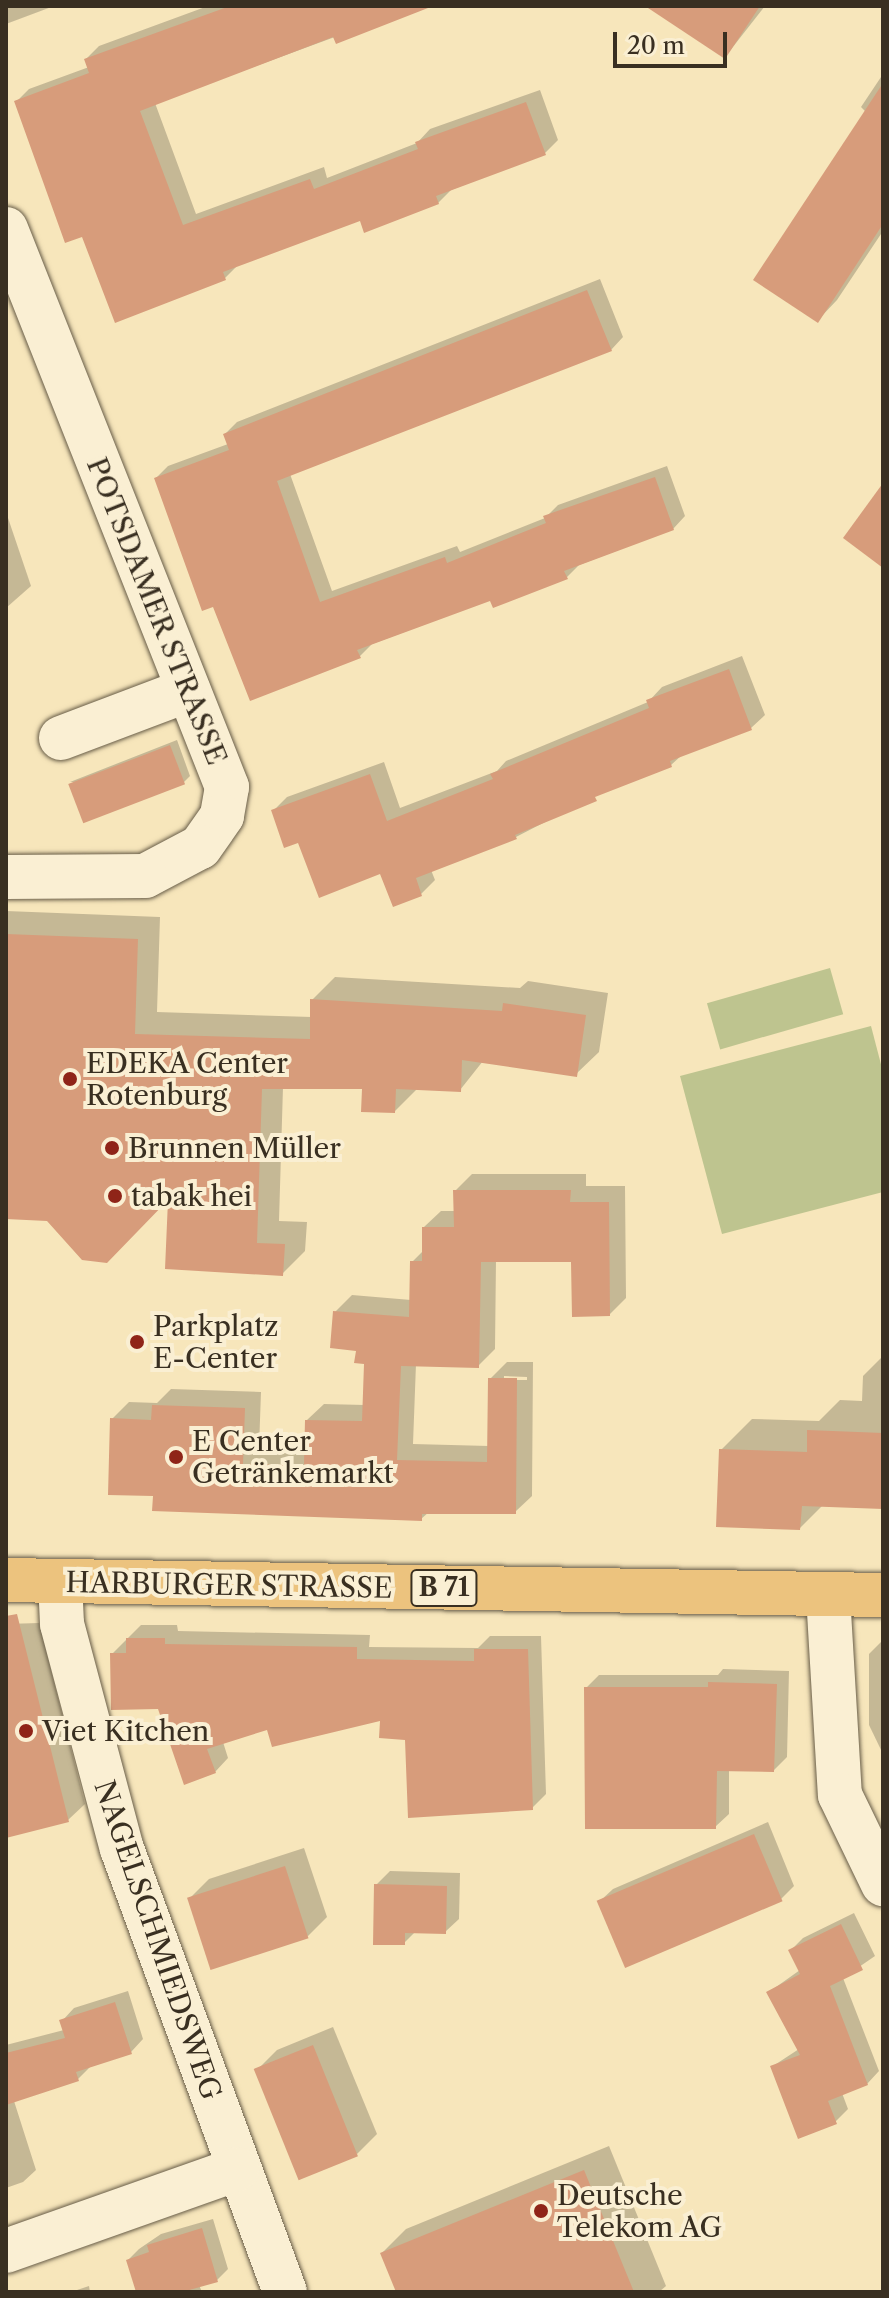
<!DOCTYPE html>
<meta charset="utf-8">
<style>
body{margin:0}
#map{position:relative;width:889px;height:2298px;overflow:hidden;background:#f7e6bb;font-family:"Libre Caslon Text",serif}
div>[style]{position:absolute}
[style*='--x']{left:calc(var(--x)*1px);top:calc(var(--y)*1px);width:calc(var(--w)*1px);rotate:calc(var(--a)*1deg)}
.green>*{inset:0;background:#bec48f;transform-origin:0 0}
.shadow>*{inset:0;background:#0003}
.building>*{inset:0;background:#d79c7b;transform-origin:0 0}
.roads{filter:drop-shadow(0 0 2px #685d48) drop-shadow(0 0 2px #685d48)}
.minor>*{height:44px;margin:-22px;padding:0 22px;transform-origin:22px;border-radius:22px;background:#faefd3}
.major>*{height:44px;margin:-22px;padding:0 22px;transform-origin:22px;border-radius:22px;background:#ecc37e}
.dots>*{width:22px;height:22px;translate:-50% -50%;box-sizing:border-box;border:4px solid #faefd3;border-radius:50%}
span{translate:-50% -50%;white-space:nowrap;text-align:center;line-height:1.15;-webkit-text-stroke:8px #faefd3;paint-order:stroke}
.shield-label span{padding:2px 6px;background:#faefd3;border:2px solid;border-radius:6px;-webkit-text-stroke-width:0}
.shield-label{font-size:26px;color:#392f21;font-weight:700}
.street-label{font-size:28px;color:#392f21}
.poi-label{font-size:28px;color:#392f21}
.left{translate:0 -50%;text-align:left}
.frame{position:absolute;inset:0;border:8px solid #392f21;pointer-events:none}
.scale{position:absolute;left:613px;top:32px;width:114px;height:36px;box-sizing:border-box;border:4px solid #392f21;border-top:0;padding-left:10px;font-size:24px;line-height:28px;white-space:nowrap;color:#392f21;-webkit-text-stroke:6px #faefd3;paint-order:stroke}
</style>
<div id="map">
<div class="green">
<div style="left:830px;top:968px;width:48px;height:128px;rotate:74deg"></div>
<div style="clip-path:polygon(871px 1026px,883px 1072px,883px 1192px,722px 1234px,680px 1076px)"></div>
</div>
<div class="shadow">
<div style="clip-path:polygon(6px 6px,54px 6px,6px 24px)"></div>
<div style="clip-path:polygon(208px 6px,419px 6px,155px 103px,196px 214px,324px 167px,327px 178px,417px 143px,430px 129px,540px 90px,558px 140px,545px 153px,451px 190px,438px 203px,361px 218px,238px 265px,225px 278px,83px 234px,16px 102px,29px 89px,89px 67px,86px 59px,99px 46px)"></div>
<div style="clip-path:polygon(669px 6px,765px 6px,725px 57px)"></div>
<div style="clip-path:polygon(883px 74px,883px 231px,837px 300px,818px 320px,866px 112px,861px 107px)"></div>
<div style="clip-path:polygon(600px 279px,623px 337px,611px 350px,290px 474px,332px 591px,457px 546px,460px 552px,545px 518px,558px 505px,667px 466px,685px 516px,673px 529px,579px 565px,567px 577px,492px 599px,372px 644px,359px 657px,214px 604px,156px 478px,168px 466px,228px 444px,225px 434px,237px 422px)"></div>
<div style="clip-path:polygon(6px 512px,31px 586px,6px 608px)"></div>
<div style="clip-path:polygon(742px 656px,765px 715px,751px 728px,682px 755px,671px 765px,603px 792px,516px 837px,431px 870px,435px 880px,421px 894px,394px 905px,381px 871px,299px 840px,273px 811px,287px 797px,384px 762px,400px 808px,497px 771px,506px 761px,648px 702px,662px 687px)"></div>
<div style="clip-path:polygon(177px 740px,190px 776px,183px 783px,70px 782px)"></div>
<div style="clip-path:polygon(6px 911px,160px 917px,157px 1012px,312px 1017px,312px 1000px,335px 977px,520px 988px,528px 981px,608px 993px,599px 1052px,576px 1074px,483px 1061px,460px 1090px,418px 1088px,395px 1111px,364px 1087px,283px 1087px,279px 1221px,307px 1222px,305px 1251px,282px 1274px,171px 1195px,48px 1219px,6px 1217px)"></div>
<div style="clip-path:polygon(evenodd,472px 1174px,586px 1174px,586px 1186px,625px 1186px,626px 1298px,610px 1314px,573px 1260px,496px 1260px,495px 1349px,478px 1366px,416px 1364px,413px 1444px,489px 1446px,490px 1379px,507px 1362px,533px 1362px,532px 1496px,515px 1512px,429px 1512px,421px 1519px,155px 1494px,112px 1419px,129px 1402px,157px 1403px,171px 1389px,261px 1392px,259px 1448px,307px 1449px,307px 1420px,324px 1404px,365px 1405px,366px 1362px,335px 1312px,352px 1295px,411px 1300px,412px 1262px,424px 1250px,424px 1227px,441px 1211px,455px 1211px,455px 1191px,472px 1174px,504px 1376px,527px 1377px,527px 1380px,504px 1380px,504px 1376px)"></div>
<div style="clip-path:polygon(883px 1356px,883px 1507px,823px 1505px,800px 1528px,721px 1450px,752px 1419px,819px 1421px,840px 1400px,862px 1401px,863px 1376px)"></div>
<div style="clip-path:polygon(39px 1623px,85px 1804px,68px 1820px,6px 1836px,6px 1624px)"></div>
<div style="clip-path:polygon(141px 1625px,177px 1625px,178px 1631px,370px 1635px,369px 1647px,478px 1648px,490px 1636px,541px 1636px,546px 1794px,532px 1808px,382px 1718px,269px 1727px,223px 1742px,228px 1758px,215px 1772px,112px 1654px)"></div>
<div style="clip-path:polygon(882px 1641px,883px 1641px,883px 1754px,869px 1725px,869px 1654px)"></div>
<div style="clip-path:polygon(723px 1669px,789px 1671px,787px 1757px,774px 1770px,729px 1770px,729px 1814px,715px 1827px,586px 1688px,599px 1675px,718px 1675px)"></div>
<div style="clip-path:polygon(768px 1822px,794px 1886px,781px 1899px,599px 1902px,613px 1889px)"></div>
<div style="clip-path:polygon(304px 1848px,327px 1917px,308px 1936px,190px 1898px,209px 1879px)"></div>
<div style="clip-path:polygon(390px 1871px,460px 1873px,459px 1919px,445px 1932px,416px 1931px,404px 1943px,376px 1885px)"></div>
<div style="clip-path:polygon(854px 1913px,875px 1956px,843px 1978px,879px 2071px,867px 2084px,842px 2093px,848px 2109px,835px 2122px,773px 2066px,799px 2049px,769px 1992px,800px 1970px,790px 1951px,803px 1938px)"></div>
<div style="clip-path:polygon(128px 1991px,143px 2039px,131px 2052px,90px 2067px,78px 2079px,14px 2101px,36px 2170px,23px 2182px,6px 2188px,6px 2045px,64px 2030px,62px 2021px,74px 2008px)"></div>
<div style="clip-path:polygon(333px 2027px,377px 2134px,357px 2154px,257px 2070px,277px 2050px)"></div>
<div style="clip-path:polygon(609px 2146px,666px 2286px,659px 2292px,398px 2292px,382px 2253px,406px 2229px)"></div>
<div style="clip-path:polygon(213px 2219px,228px 2269px,217px 2280px,199px 2285px,202px 2292px,138px 2292px,128px 2260px,139px 2249px,161px 2234px)"></div>
<div style="clip-path:polygon(89px 2286px,90px 2292px,71px 2292px)"></div>
</div>
<div class="building">
<div style="clip-path:polygon(230px 6px,428px 8px,336px 44px,333px 37px,140px 111px,183px 225px,310px 179px,314px 189px,418px 149px,415px 142px,526px 102px,546px 155px,436px 196px,439px 204px,364px 233px,360px 221px,223px 272px,226px 280px,115px 323px,82px 237px,65px 243px,14px 101px,89px 73px,84px 59px)"></div>
<div style="clip-path:polygon(645px 6px,760px 6px,725px 59px)"></div>
<div style="clip-path:polygon(883px 83px,883px 224px,818px 323px,753px 280px)"></div>
<div style="clip-path:polygon(587px 290px,612px 351px,277px 481px,320px 602px,445px 557px,447px 563px,546px 523px,543px 516px,655px 477px,674px 530px,564px 571px,568px 579px,493px 608px,490px 601px,357px 650px,361px 658px,250px 701px,213px 607px,202px 611px,154px 478px,229px 450px,223px 434px)"></div>
<div style="clip-path:polygon(883px 483px,883px 568px,843px 538px)"></div>
<div style="clip-path:polygon(729px 669px,752px 730px,670px 761px,672px 767px,595px 797px,597px 801px,515px 835px,517px 839px,416px 878px,422px 896px,393px 907px,380px 874px,319px 898px,298px 843px,284px 848px,271px 810px,370px 774px,387px 821px,493px 779px,490px 774px,649px 708px,646px 700px)"></div>
<div style="left:170px;top:745px;width:42px;height:109px;rotate:69deg"></div>
<div style="clip-path:polygon(6px 934px,138px 939px,135px 1034px,310px 1039px,310px 999px,502px 1011px,503px 1003px,586px 1015px,577px 1077px,462px 1060px,461px 1092px,396px 1089px,395px 1113px,361px 1112px,362px 1089px,262px 1089px,257px 1243px,285px 1244px,283px 1276px,165px 1269px,168px 1200px,107px 1263px,82px 1260px,47px 1221px,6px 1219px)"></div>
<div style="clip-path:polygon(453px 1190px,571px 1190px,570px 1202px,609px 1202px,610px 1316px,572px 1317px,571px 1262px,481px 1262px,479px 1368px,401px 1366px,397px 1460px,487px 1462px,488px 1378px,517px 1378px,516px 1514px,422px 1514px,422px 1521px,152px 1511px,153px 1496px,108px 1495px,110px 1418px,151px 1420px,152px 1405px,245px 1408px,243px 1464px,304px 1465px,305px 1420px,362px 1421px,364px 1364px,354px 1363px,356px 1351px,330px 1348px,333px 1311px,409px 1317px,410px 1261px,422px 1261px,422px 1227px,454px 1227px)"></div>
<div style="clip-path:polygon(807px 1430px,883px 1433px,883px 1509px,802px 1506px,800px 1530px,716px 1527px,719px 1449px,807px 1452px)"></div>
<div style="clip-path:polygon(17px 1614px,69px 1822px,6px 1838px,6px 1616px)"></div>
<div style="clip-path:polygon(126px 1638px,165px 1638px,165px 1644px,357px 1647px,357px 1659px,474px 1661px,474px 1649px,528px 1649px,533px 1810px,408px 1818px,405px 1740px,379px 1738px,380px 1721px,272px 1747px,267px 1730px,207px 1749px,216px 1773px,184px 1785px,158px 1709px,111px 1710px,110px 1653px,126px 1653px)"></div>
<div style="clip-path:polygon(708px 1682px,777px 1684px,774px 1772px,717px 1771px,716px 1829px,585px 1829px,584px 1687px,708px 1687px)"></div>
<div style="left:754px;top:1834px;width:73px;height:171px;rotate:67deg"></div>
<div style="left:285px;top:1866px;width:76px;height:103px;rotate:72deg"></div>
<div style="clip-path:polygon(374px 1884px,447px 1886px,446px 1934px,405px 1933px,405px 1945px,373px 1945px)"></div>
<div style="clip-path:polygon(841px 1924px,863px 1970px,830px 1986px,868px 2085px,828px 2101px,837px 2124px,798px 2139px,770px 2066px,800px 2055px,766px 1992px,800px 1974px,788px 1950px)"></div>
<div style="clip-path:polygon(115px 2002px,132px 2054px,76px 2072px,79px 2081px,6px 2105px,6px 2053px,65px 2038px,59px 2020px)"></div>
<div style="left:313px;top:2045px;width:120px;height:64px;rotate:68deg"></div>
<div style="clip-path:polygon(584px 2170px,634px 2292px,396px 2292px,380px 2253px)"></div>
<div style="clip-path:polygon(202px 2228px,218px 2282px,182px 2292px,136px 2292px,126px 2260px,149px 2252px,147px 2245px)"></div>
</div>
<div class="roads">
<div class="minor">
<div style="--x:6;--y:229;--w:600;--a:68.39"></div>
<div style="--x:227;--y:787;--w:29;--a:100"></div>
<div style="--x:222;--y:816;--w:38;--a:125"></div>
<div style="--x:200;--y:847;--w:62;--a:152.2"></div>
<div style="--x:145;--y:876;--w:139;--a:179.6"></div>
<div style="--x:61;--y:738;--w:136;--a:-20.7"></div>
<div style="--x:60;--y:1581;--w:43;--a:87.3"></div>
<div style="--x:62;--y:1624;--w:233;--a:75.1"></div>
<div style="--x:122;--y:1849;--w:472;--a:69.8"></div>
<div style="--x:828;--y:1595;--w:200;--a:86.6"></div>
<div style="--x:840;--y:1795;--w:99;--a:64.2"></div>
<div style="--x:6;--y:2251;--w:245;--a:-19.5"></div>
</div>
<div class="major">
<div style="--x:6;--y:1580;--w:877;--a:0.98"></div>
</div>
</div>
<div class="dots">
<div style="left:70px;top:1079px;background:#8f2418"></div>
<div style="left:112px;top:1148px;background:#8f2418"></div>
<div style="left:115px;top:1196px;background:#8f2418"></div>
<div style="left:137px;top:1342px;background:#8f2418"></div>
<div style="left:176px;top:1457px;background:#8f2418"></div>
<div style="left:26px;top:1731px;background:#8f2418"></div>
<div style="left:541px;top:2211px;background:#8f2418"></div>
</div>
<div class="shield-label">
<span style="left:444px;top:1588px">B 71</span>
</div>
<div class="street-label">
<span style="left:157px;top:611px;rotate:68deg">POTSDAMER STRASSE</span>
<span style="left:229px;top:1585px;rotate:1deg">HARBURGER STRASSE</span>
<span style="left:158px;top:1940px;rotate:71deg">NAGELSCHMIEDSWEG</span>
</div>
<div class="poi-label">
<span class="left" style="left:86px;top:1079px">EDEKA Center<br>Rotenburg</span>
<span class="left" style="left:128px;top:1148px">Brunnen Müller</span>
<span class="left" style="left:131px;top:1196px">tabak hei</span>
<span class="left" style="left:153px;top:1342px">Parkplatz<br>E-Center</span>
<span class="left" style="left:192px;top:1457px">E Center<br>Getränkemarkt</span>
<span class="left" style="left:42px;top:1731px">Viet Kitchen</span>
<span class="left" style="left:557px;top:2211px">Deutsche<br>Telekom AG</span>
</div>
<div class="frame"></div>
<div class="scale">20 m</div>
</div>
